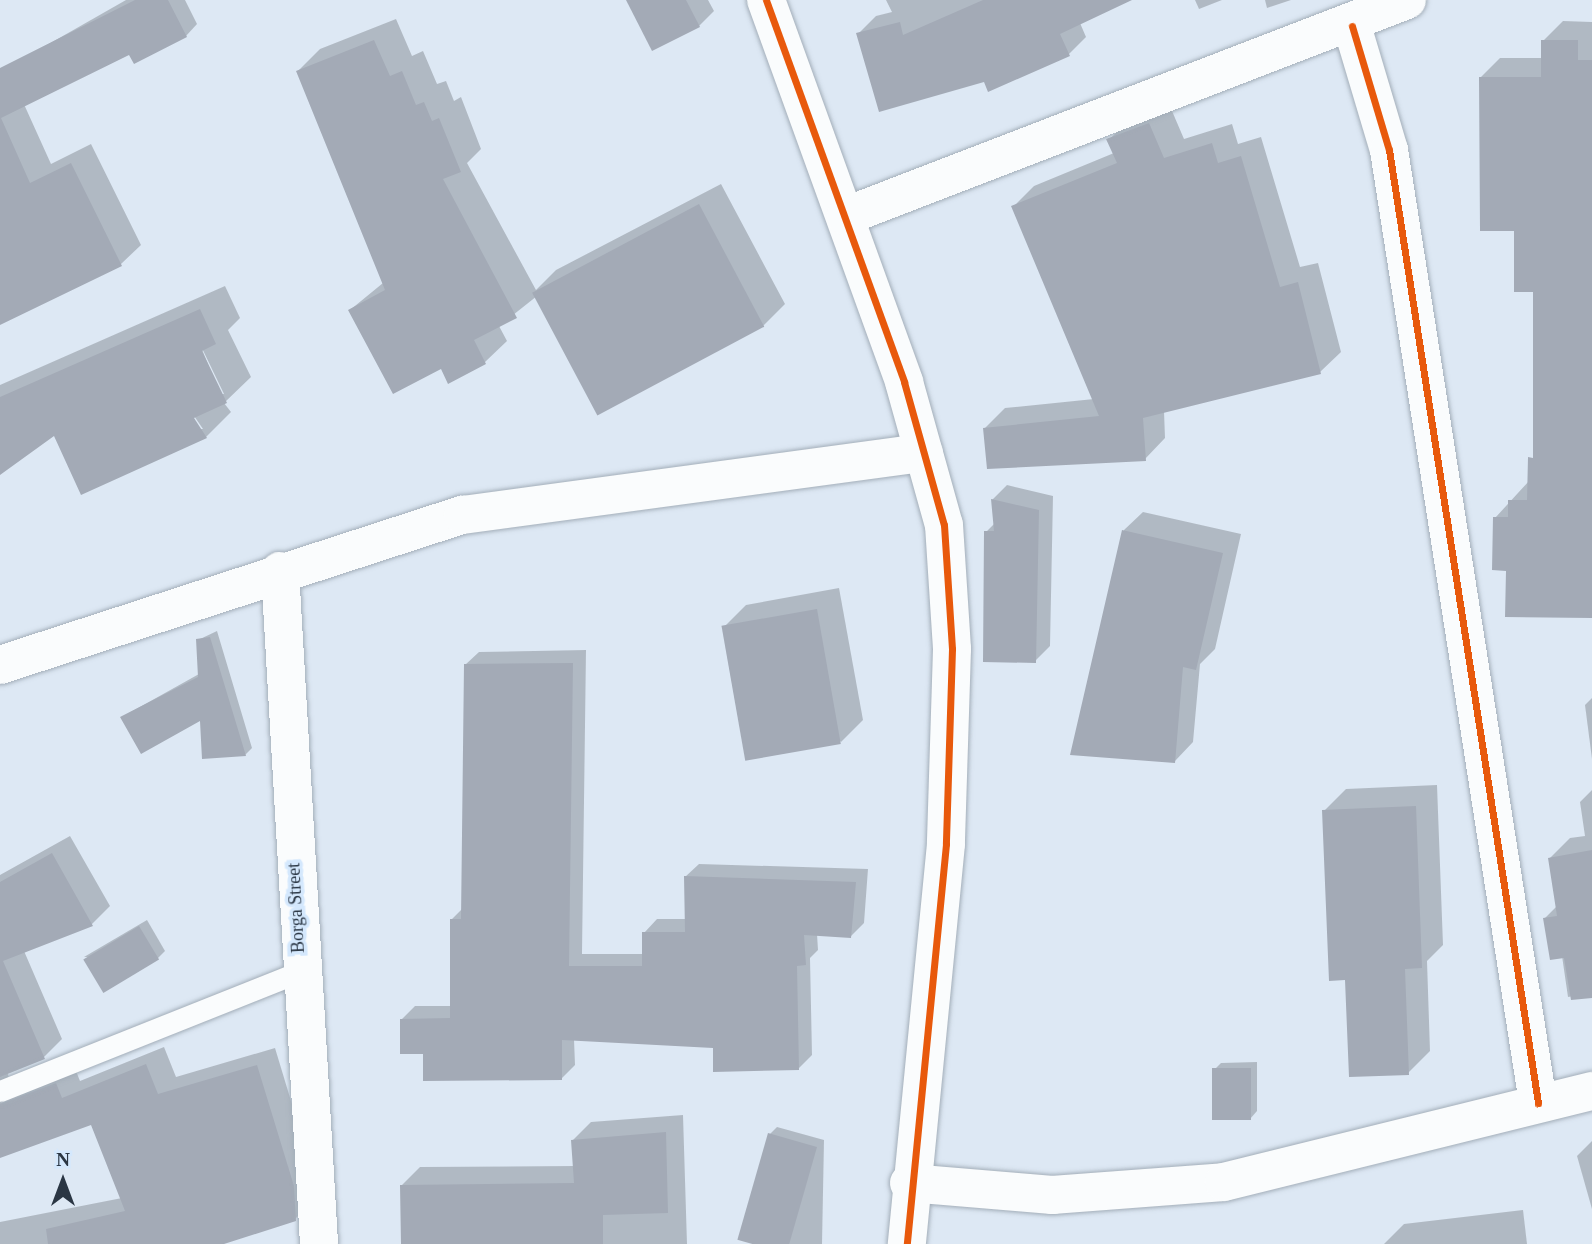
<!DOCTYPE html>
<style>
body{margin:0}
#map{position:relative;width:1592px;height:1244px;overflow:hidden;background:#dde8f4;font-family:"Times New Roman",serif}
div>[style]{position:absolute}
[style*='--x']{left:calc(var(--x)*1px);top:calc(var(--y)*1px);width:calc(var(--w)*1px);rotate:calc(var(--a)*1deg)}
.shadow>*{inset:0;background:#0003}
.building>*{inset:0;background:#a3aab6;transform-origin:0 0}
.roads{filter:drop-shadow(0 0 2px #a3aeb9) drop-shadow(0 0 2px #a3aeb9)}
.lane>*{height:21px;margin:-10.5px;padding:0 10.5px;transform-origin:10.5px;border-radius:10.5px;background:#fafcfd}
.street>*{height:38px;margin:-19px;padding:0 19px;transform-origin:19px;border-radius:19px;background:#fafcfd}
.cycleway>*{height:7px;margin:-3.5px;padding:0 3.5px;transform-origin:3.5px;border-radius:3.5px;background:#e8590c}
span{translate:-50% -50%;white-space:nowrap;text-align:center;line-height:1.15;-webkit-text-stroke:7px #d4e8fd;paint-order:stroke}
.street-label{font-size:18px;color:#2a3644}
.north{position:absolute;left:28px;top:1146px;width:70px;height:70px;-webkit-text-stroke:5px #d4e8fd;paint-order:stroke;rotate:0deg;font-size:19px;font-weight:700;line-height:28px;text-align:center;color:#2a3644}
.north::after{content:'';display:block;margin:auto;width:24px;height:32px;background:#2a3644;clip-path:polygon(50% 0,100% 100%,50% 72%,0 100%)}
</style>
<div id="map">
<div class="shadow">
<div style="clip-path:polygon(126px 0,185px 0,197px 24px,186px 36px,33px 53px)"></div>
<div style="clip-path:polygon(639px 0,708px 0,714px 11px,699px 26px)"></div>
<div style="clip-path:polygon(886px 0,1128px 0,1080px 23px,1086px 37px,1069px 54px,985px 80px,858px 34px,876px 16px,892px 12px)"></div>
<div style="clip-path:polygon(1195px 0,1222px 0,1199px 9px)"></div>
<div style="clip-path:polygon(1265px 0,1291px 0,1267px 8px)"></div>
<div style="clip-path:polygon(396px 19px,412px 56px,423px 51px,437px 84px,446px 81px,454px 101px,461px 97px,481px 149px,467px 163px,536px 290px,556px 270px,721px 184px,785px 304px,763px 326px,537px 296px,499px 326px,507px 341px,485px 362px,449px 381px,441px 367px,350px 310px,383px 283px,298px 71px,320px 49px)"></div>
<div style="clip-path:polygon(1563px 21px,1592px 22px,1592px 616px,1508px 569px,1495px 518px,1529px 481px,1535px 453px,1535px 290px,1481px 77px,1500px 58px,1543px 58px,1543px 41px)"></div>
<div style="clip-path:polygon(18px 91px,51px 164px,91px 144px,141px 245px,121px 264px,0 323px,0 99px)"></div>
<div style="clip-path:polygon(1169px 104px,1184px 139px,1232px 124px,1238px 144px,1261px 137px,1300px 267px,1318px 263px,1341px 352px,1320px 372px,1164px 411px,1165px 438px,1145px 459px,984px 429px,1005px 408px,1094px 399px,1013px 207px,1034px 186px,1114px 153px,1109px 140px,1129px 119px)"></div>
<div style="clip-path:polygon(evenodd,225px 286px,240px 318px,228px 330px,251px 377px,224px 403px,231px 412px,206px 437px,55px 433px,0 473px,0 385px,225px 286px,199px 342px,224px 394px,220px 394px,199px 342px,225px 286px,190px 410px,203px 429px,199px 429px,190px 410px)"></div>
<div style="clip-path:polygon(1007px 485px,1053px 496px,1050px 646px,1035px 661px,986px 532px,995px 523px,992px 500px)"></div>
<div style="clip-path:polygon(1143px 512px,1241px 534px,1215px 649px,1200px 664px,1193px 742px,1175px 761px,1073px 754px,1124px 530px)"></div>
<div style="clip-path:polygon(839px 588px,863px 720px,841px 742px,724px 627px,746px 605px)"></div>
<div style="clip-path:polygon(217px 631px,252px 748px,245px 755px,202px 718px,122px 717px,199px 674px,198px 640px)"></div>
<div style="clip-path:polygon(586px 650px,582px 954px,644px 954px,644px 933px,657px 919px,686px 919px,685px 877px,699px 864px,868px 869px,864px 923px,851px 936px,817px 934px,818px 950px,810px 958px,812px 1055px,799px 1068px,714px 1047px,574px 1039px,575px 1065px,562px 1078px,424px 1053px,402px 1019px,415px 1006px,452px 1006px,452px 919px,463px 908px,465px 665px,479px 652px)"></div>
<div style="clip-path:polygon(1592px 698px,1592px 759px,1585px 705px)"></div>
<div style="clip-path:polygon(1437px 785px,1443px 945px,1427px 961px,1430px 1051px,1408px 1073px,1346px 978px,1324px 811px,1346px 789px)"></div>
<div style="clip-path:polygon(1592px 790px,1592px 993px,1568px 997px,1562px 956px,1544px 919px,1557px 906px,1550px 858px,1570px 838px,1585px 836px,1580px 802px)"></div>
<div style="clip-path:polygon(70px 836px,110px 906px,92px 924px,24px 951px,62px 1039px,44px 1057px,8px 1073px,9px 1083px,74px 1066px,80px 1081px,164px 1047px,176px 1077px,275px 1048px,311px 1167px,313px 1201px,295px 1219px,218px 1244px,0 1244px,0 1222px,122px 1198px,92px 1123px,0 1155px,0 875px)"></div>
<div style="clip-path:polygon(147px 920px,165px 951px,158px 958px,84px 957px)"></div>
<div style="clip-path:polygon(1257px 1062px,1257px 1111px,1250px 1119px,1214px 1070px,1221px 1063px)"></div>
<div style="clip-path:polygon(683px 1115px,687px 1244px,402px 1244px,402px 1185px,420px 1167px,575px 1166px,573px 1140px,591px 1122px)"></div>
<div style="clip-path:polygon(777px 1127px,824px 1140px,822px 1244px,768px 1244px,770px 1134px)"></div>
<div style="clip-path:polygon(1592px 1141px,1592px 1209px,1577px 1156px)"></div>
<div style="clip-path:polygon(1523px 1210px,1527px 1244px,1384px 1244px,1404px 1224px)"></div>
</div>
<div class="building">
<div style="clip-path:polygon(135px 0,168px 0,187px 37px,134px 64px,129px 55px,1px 118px,30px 183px,71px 163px,122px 266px,0 325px,0 68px)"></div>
<div style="clip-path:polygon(626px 0,686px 0,700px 27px,652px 51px)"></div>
<div style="clip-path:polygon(983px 0,1132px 0,1060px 34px,1070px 56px,988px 92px,984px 82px,879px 112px,856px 33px,900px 22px,903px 35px)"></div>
<div style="clip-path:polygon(374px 40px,390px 76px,402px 71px,416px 105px,424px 102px,432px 121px,439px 118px,461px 172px,443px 179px,517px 318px,474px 340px,486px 364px,448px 384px,441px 369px,393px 394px,348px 310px,385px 290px,296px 71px)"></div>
<div style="clip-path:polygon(1541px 40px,1578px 40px,1578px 60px,1592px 60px,1592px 618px,1505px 617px,1506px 571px,1492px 570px,1493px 517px,1508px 517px,1508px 500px,1527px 500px,1528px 457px,1533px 458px,1533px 292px,1514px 292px,1514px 231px,1480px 231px,1479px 77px,1541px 77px)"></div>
<div style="clip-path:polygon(1149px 123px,1164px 158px,1212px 143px,1218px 163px,1241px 156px,1280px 287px,1298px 282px,1321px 374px,1143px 418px,1146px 461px,987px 469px,983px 428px,1099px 416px,1011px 206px,1117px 163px,1106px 139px)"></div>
<div style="left:699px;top:204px;width:139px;height:189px;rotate:62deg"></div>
<div style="clip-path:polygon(200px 309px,216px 344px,202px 351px,227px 403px,194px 418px,207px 438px,81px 495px,54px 436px,0 475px,0 397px)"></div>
<div style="clip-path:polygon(991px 499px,1039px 510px,1036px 663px,983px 662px,984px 531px,994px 531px)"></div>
<div style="clip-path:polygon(1122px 530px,1223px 553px,1196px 670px,1183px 667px,1175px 763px,1070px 755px)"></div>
<div style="left:817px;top:609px;width:137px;height:97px;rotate:80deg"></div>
<div style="clip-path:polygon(210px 637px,246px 756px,202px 759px,200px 721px,141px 754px,120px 717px,198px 677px,196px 639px)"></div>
<div style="clip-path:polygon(573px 663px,569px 966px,642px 966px,642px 932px,685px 932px,684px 876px,856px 882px,851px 938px,804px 935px,806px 965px,797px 966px,799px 1070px,713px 1072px,713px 1048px,562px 1040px,562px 1080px,423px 1081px,423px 1054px,400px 1054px,400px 1019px,450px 1018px,450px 919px,461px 919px,464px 664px)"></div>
<div style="clip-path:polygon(1416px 806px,1422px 968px,1405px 969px,1409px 1075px,1349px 1077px,1345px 980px,1329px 981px,1322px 810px)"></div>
<div style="clip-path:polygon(1592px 850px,1592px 998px,1571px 1000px,1564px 958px,1550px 960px,1543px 918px,1557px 916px,1548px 858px)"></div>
<div style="clip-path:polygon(52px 853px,93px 926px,3px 961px,45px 1059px,0 1077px,0 882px)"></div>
<div style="left:139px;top:926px;width:39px;height:65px;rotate:59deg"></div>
<div style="clip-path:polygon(146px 1064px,158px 1094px,257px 1065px,294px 1186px,296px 1221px,224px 1244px,48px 1244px,46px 1229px,125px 1211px,91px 1125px,0 1158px,0 1104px,56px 1083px,62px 1098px)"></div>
<div style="left:1251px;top:1068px;width:52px;height:39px;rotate:90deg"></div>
<div style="clip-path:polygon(666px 1132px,668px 1213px,603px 1215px,603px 1244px,401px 1244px,400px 1185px,574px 1183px,571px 1140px)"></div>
<div style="left:768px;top:1133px;width:51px;height:111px;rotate:16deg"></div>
</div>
<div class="roads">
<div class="lane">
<div style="--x:0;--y:1091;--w:322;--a:-21.7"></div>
</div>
<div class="street">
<div style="--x:766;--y:0;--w:406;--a:70.1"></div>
<div style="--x:904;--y:382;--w:148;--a:74.4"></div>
<div style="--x:944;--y:525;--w:124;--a:86.3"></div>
<div style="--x:952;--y:649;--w:195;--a:91.8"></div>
<div style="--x:946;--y:844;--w:402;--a:95.6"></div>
<div style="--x:1352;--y:26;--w:129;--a:73.4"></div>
<div style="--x:1389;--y:150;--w:965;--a:81.11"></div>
<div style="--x:846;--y:216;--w:601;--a:-21.06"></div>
<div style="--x:280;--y:571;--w:674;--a:86.68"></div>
<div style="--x:0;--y:665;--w:487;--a:-18"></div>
<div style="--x:463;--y:515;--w:465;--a:-7.7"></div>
<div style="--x:909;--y:1183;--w:144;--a:4.8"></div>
<div style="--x:1052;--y:1195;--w:172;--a:-4.3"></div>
<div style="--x:1224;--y:1182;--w:379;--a:-13.9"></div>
</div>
</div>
<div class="cycleway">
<div style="--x:766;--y:0;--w:406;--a:70.1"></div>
<div style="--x:904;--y:382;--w:148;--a:74.4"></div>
<div style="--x:944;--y:525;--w:124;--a:86.3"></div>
<div style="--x:952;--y:649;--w:195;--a:91.8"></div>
<div style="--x:946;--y:844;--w:402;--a:95.6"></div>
<div style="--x:1352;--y:26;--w:129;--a:73.4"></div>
<div style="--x:1389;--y:150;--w:965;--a:81.11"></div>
</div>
<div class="street-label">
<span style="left:296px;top:908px;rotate:-93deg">Borga Street</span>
</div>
<div class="north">N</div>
</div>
